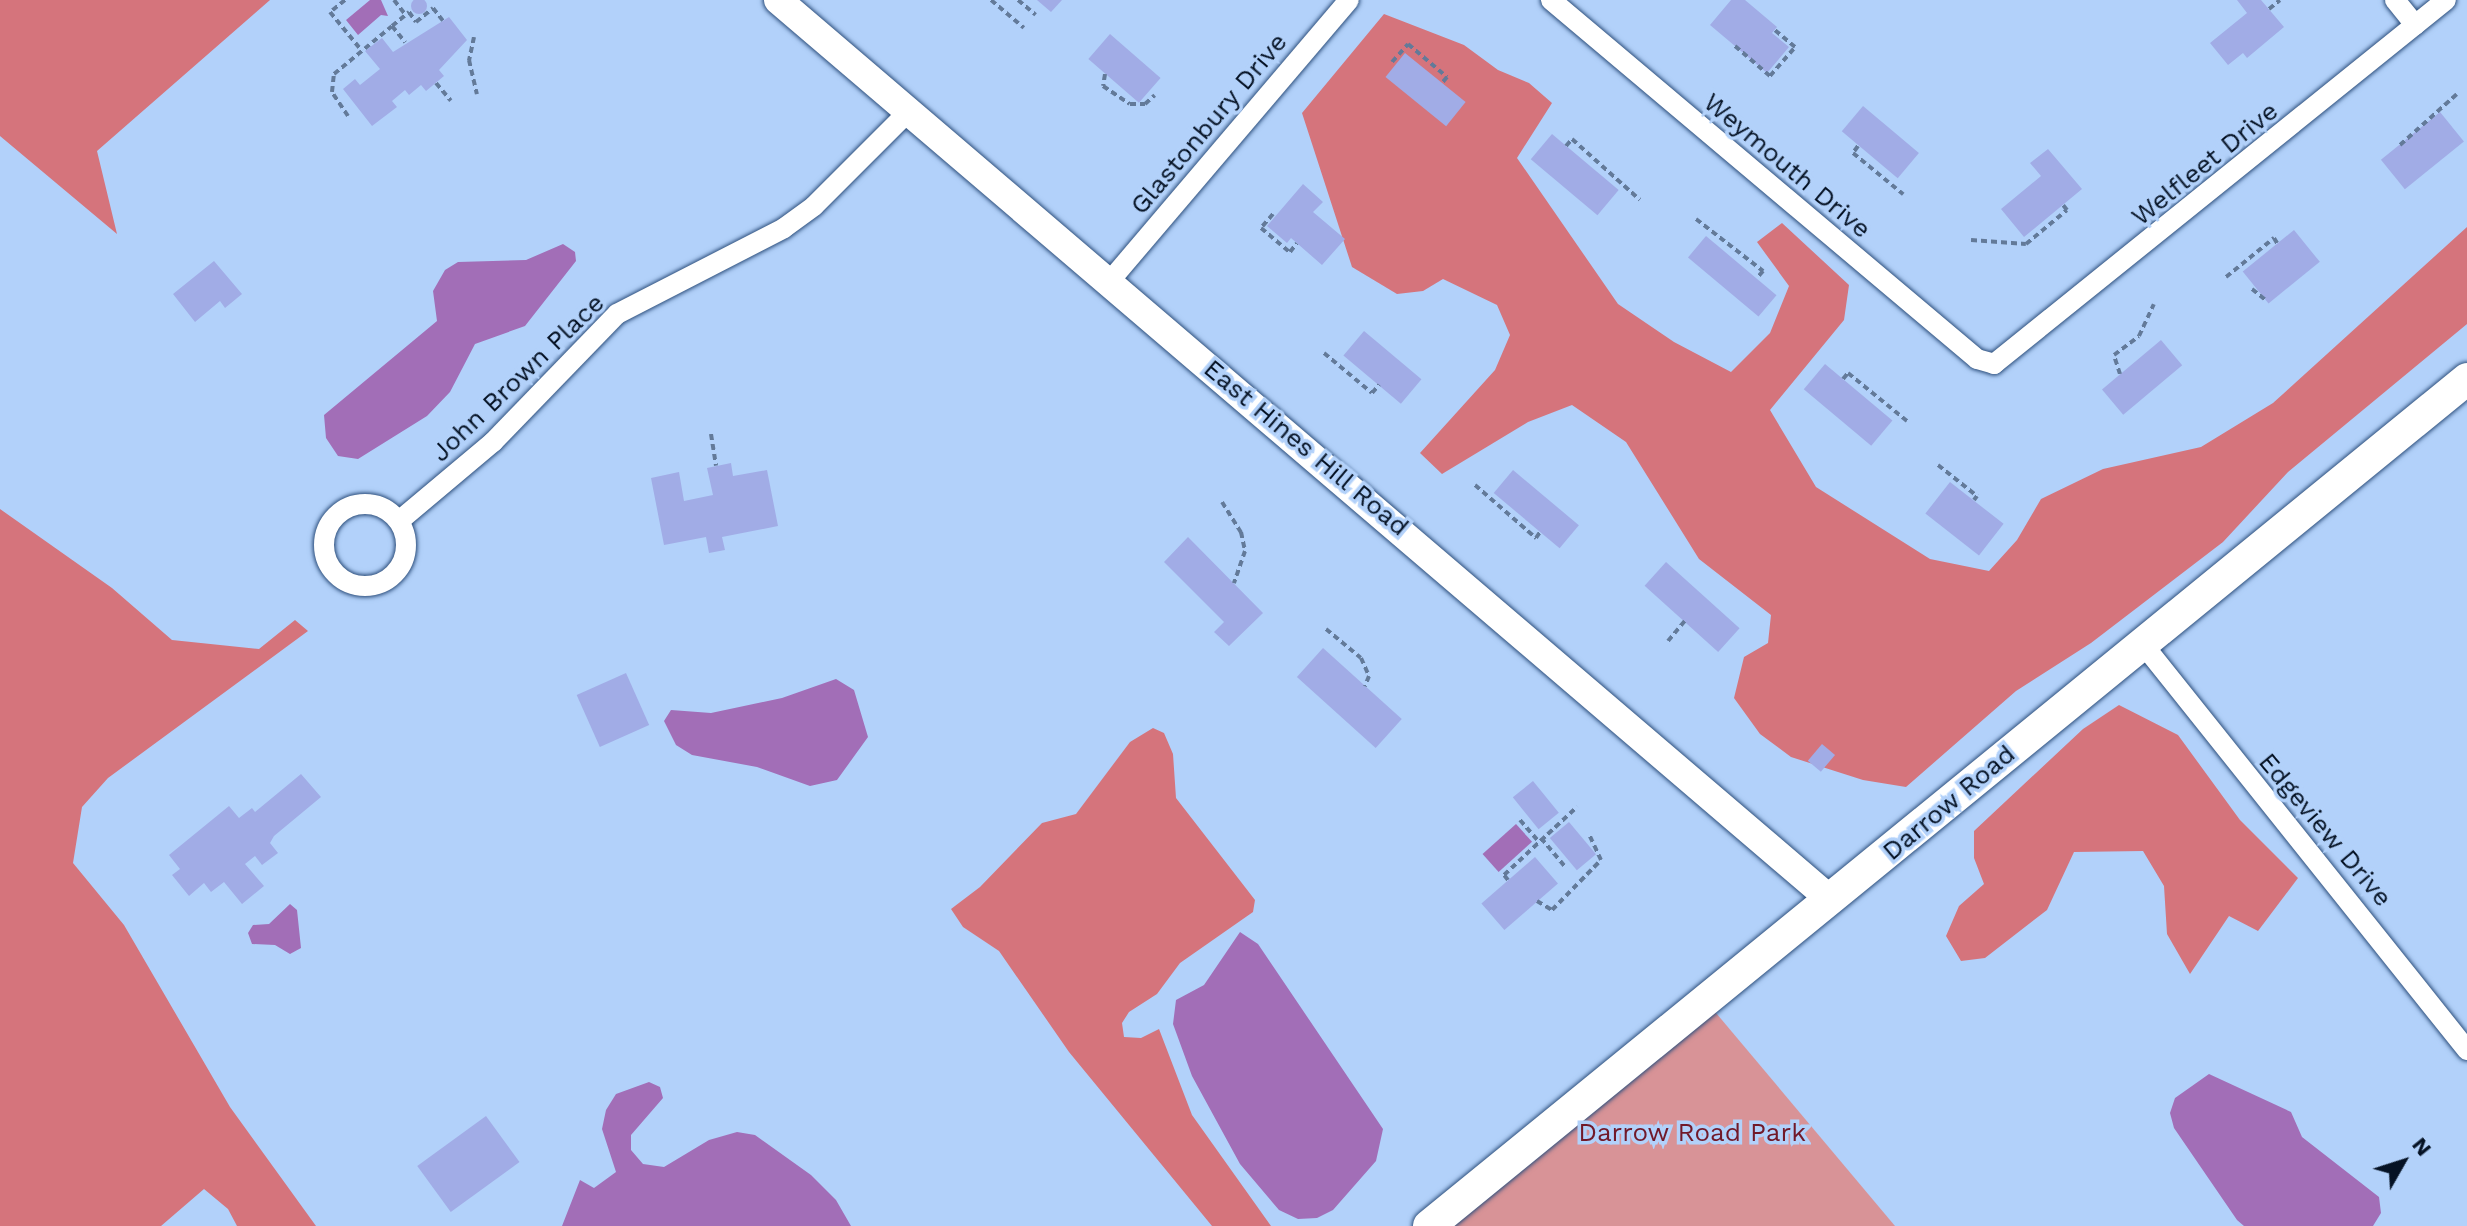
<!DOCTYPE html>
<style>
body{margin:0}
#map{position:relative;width:2467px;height:1226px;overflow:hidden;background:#b2d1fa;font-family:"Work Sans",sans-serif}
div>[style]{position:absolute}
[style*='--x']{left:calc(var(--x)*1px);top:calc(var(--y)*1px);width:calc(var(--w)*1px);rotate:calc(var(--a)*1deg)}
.green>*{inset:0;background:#d89397}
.forest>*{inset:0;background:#d5747c}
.water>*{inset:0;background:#a26eb7;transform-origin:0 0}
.building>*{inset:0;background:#a1ace6;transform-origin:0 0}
.round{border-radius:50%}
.path>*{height:4px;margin-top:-2px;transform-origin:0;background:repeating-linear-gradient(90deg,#637a99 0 6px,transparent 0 10px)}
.roads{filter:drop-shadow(0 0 2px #2e507d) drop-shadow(0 0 2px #2e507d)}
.street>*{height:20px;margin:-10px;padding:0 10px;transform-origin:10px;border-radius:10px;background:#fff}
.street>.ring{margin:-10px;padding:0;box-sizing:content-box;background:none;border:20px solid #fff;border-radius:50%}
.secondary>*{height:28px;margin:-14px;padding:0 14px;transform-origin:14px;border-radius:14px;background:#fff}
.primary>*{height:32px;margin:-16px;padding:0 16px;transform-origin:16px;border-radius:16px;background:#fff}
span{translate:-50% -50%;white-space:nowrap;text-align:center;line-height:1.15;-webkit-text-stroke:7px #b2d1fa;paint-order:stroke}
.street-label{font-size:26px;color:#051224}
.park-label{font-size:26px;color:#711929}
.north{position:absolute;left:2363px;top:1122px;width:80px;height:80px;-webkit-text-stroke:6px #b2d1fa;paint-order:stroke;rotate:51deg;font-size:22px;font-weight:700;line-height:32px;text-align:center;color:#051224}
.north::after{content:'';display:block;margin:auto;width:28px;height:36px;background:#051224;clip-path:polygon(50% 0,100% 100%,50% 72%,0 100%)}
</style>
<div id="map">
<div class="green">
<div style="clip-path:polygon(1706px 1001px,1895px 1226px,1429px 1226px)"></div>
</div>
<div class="forest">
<div style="clip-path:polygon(0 0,270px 0,97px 151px,117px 234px,0 136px)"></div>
<div style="clip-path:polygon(1384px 14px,1464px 45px,1498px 70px,1529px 83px,1552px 103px,1517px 158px,1618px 304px,1674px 342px,1731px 372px,1770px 333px,1789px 286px,1757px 242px,1782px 223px,1849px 285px,1844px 320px,1770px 410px,1816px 487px,1930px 559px,1989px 571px,2017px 540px,2041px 499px,2103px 469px,2201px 447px,2273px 403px,2467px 227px,2467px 324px,2288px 472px,2223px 542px,2091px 643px,2016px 691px,1906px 787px,1863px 780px,1791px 757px,1760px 734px,1734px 698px,1744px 657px,1768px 643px,1771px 615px,1699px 559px,1626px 442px,1572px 405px,1528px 422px,1442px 474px,1420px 453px,1495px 370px,1510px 335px,1497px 305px,1443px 279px,1423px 291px,1397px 294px,1352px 267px,1302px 113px)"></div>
<div style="clip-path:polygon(0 509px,112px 588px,172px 640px,259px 649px,295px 620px,308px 631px,108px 778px,82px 807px,73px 863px,124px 925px,230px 1107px,316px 1226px,237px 1226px,228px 1209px,204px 1189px,161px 1226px,0 1226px)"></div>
<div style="clip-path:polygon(2119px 705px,2178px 735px,2240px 820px,2298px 878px,2258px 931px,2229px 916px,2190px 974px,2167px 934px,2164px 886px,2143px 851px,2074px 852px,2047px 910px,1985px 958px,1961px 961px,1946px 936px,1959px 906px,1984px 884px,1974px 858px,1974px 831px,2083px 729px)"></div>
<div style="clip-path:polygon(1153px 728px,1164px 733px,1173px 754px,1176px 798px,1255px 900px,1253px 912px,1180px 963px,1157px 994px,1129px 1012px,1122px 1023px,1124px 1037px,1141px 1038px,1159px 1029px,1192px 1115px,1271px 1226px,1212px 1226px,1069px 1052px,999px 951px,963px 927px,951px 909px,980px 887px,1042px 823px,1076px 814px,1130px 742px)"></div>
</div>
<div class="water">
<div style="clip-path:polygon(370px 0,381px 0,388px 16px,381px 15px,358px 35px,346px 20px)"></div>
<div style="clip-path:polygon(563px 244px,575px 252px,576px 261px,525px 326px,475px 344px,450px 392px,427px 416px,358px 459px,338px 456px,326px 438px,324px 415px,437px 321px,433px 291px,445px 270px,458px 262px,526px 260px)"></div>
<div style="clip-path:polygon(836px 679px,854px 690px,868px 737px,837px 780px,810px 786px,757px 767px,692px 755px,676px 745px,664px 721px,671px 710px,711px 713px,782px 698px)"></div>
<div style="left:1516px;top:824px;width:24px;height:45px;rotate:48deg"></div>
<div style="clip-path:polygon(290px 904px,297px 910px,301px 948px,290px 954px,275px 945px,252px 944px,248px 933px,253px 925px,269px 924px)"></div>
<div style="clip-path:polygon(1240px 932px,1258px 944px,1383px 1129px,1376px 1161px,1333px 1210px,1317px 1218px,1298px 1219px,1279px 1210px,1240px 1164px,1192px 1076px,1173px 1024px,1176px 1000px,1204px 985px)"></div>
<div style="clip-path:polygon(2209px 1074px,2291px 1112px,2302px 1137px,2379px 1197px,2381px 1213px,2373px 1226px,2244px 1226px,2237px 1220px,2174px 1128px,2170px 1113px,2175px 1098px)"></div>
<div style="clip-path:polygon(649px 1082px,660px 1087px,663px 1098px,631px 1135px,631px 1150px,643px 1164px,664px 1167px,709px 1140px,737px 1132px,755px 1135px,811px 1175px,836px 1200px,851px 1226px,562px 1226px,580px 1180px,594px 1188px,616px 1172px,602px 1129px,606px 1110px,616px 1094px)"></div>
</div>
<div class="building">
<div class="round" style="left:411px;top:-2px;width:16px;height:16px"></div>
<div style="clip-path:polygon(1037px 0,1062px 0,1051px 12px)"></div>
<div style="clip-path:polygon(1731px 0,1745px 0,1777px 27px,1772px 33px,1789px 47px,1767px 73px,1710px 25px)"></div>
<div style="clip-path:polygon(2237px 0,2261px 0,2284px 27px,2247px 58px,2243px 53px,2228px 65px,2210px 43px,2247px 13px)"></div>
<div style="clip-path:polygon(449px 17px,467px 40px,439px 70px,444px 76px,426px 91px,421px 85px,409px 95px,405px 90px,392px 101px,397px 107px,372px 126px,343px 89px,355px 79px,360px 85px,380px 69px,365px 51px,382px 38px,393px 52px)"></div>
<div style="left:1110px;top:34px;width:67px;height:33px;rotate:41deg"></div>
<div style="left:1405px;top:53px;width:78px;height:31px;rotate:39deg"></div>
<div style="left:1863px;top:106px;width:73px;height:33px;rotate:40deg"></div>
<div style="left:2440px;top:112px;width:38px;height:76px;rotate:51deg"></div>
<div style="left:1552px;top:134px;width:87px;height:33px;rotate:40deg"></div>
<div style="clip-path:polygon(2048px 149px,2082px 189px,2024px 237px,2001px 209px,2041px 176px,2030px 163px)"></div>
<div style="clip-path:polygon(1303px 184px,1323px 202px,1313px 212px,1345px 239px,1322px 265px,1291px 238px,1287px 243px,1267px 226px)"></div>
<div style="left:2294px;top:230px;width:41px;height:66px;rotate:51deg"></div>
<div style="left:1706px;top:236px;width:92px;height:28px;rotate:40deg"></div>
<div style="clip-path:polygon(214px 261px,242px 294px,225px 308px,220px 301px,195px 322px,173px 294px)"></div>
<div style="left:1364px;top:331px;width:75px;height:32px;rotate:40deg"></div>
<div style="left:2161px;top:340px;width:33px;height:77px;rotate:50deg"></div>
<div style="left:1825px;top:364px;width:88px;height:33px;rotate:40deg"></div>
<div style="clip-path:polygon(731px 463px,733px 476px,767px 470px,778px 526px,722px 537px,725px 550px,709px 553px,706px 537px,664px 545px,651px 478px,679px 472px,684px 501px,713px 495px,707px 468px)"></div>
<div style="left:1513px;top:470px;width:86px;height:30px;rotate:40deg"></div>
<div style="left:1950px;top:482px;width:68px;height:40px;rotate:38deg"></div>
<div style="clip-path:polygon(1188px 537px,1263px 613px,1229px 646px,1214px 632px,1224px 622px,1164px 562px)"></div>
<div style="left:1666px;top:562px;width:99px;height:32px;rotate:42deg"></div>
<div style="left:1323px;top:648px;width:106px;height:39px;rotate:42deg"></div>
<div style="left:626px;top:673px;width:57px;height:54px;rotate:66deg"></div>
<div style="left:1822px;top:744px;width:17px;height:22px;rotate:40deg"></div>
<div style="clip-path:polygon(301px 774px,321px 797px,274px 836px,270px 843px,278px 853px,262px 865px,255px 856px,245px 864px,264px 886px,242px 904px,224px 882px,211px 892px,204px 883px,189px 896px,172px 875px,180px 869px,169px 855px,229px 806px,239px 818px,252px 808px,255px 812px)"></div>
<div style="left:1533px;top:781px;width:41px;height:26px;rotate:51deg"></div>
<div style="left:1569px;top:822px;width:42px;height:25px;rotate:50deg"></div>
<div style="left:1535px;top:857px;width:35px;height:71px;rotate:49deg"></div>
<div style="left:486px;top:1116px;width:57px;height:85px;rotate:54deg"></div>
</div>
<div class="path">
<div style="--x:345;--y:0;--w:19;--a:141"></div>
<div style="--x:330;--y:12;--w:50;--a:50.6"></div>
<div style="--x:394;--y:0;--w:18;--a:52"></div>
<div style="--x:991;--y:0;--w:43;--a:40.3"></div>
<div style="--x:1018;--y:0;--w:23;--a:40"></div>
<div style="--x:2269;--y:9;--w:14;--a:-39"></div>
<div style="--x:392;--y:26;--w:22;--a:-39"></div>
<div style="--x:409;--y:12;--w:12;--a:55"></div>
<div style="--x:416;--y:22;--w:22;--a:-39"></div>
<div style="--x:433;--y:8;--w:16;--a:52"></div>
<div style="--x:474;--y:37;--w:24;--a:102"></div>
<div style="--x:469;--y:60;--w:35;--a:77"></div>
<div style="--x:1735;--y:46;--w:46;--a:40.6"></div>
<div style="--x:1770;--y:76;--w:38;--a:-49"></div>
<div style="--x:1795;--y:47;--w:26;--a:-140"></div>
<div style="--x:1392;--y:62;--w:24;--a:-48"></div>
<div style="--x:1408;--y:44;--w:51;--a:40.2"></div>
<div style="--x:1447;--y:77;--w:8;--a:130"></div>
<div style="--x:1105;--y:74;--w:12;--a:99"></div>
<div style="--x:1103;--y:86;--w:32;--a:34"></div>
<div style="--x:1130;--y:104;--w:15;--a:0"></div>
<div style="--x:1145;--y:104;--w:13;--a:-42"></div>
<div style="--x:436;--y:83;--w:23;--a:50"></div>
<div style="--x:348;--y:116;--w:29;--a:-124"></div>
<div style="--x:332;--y:92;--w:18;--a:-84"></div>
<div style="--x:334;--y:74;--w:75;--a:-39.6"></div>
<div style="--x:392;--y:26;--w:21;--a:51"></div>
<div style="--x:2400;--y:145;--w:76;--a:-41.8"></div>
<div style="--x:1566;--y:146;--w:9;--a:-49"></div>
<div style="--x:1572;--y:139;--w:91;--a:41.9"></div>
<div style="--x:1858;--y:146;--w:9;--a:126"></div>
<div style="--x:1853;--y:153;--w:65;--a:39.4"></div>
<div style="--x:1273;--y:214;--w:18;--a:131"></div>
<div style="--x:1261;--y:228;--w:38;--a:40"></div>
<div style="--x:1290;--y:252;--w:11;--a:-52"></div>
<div style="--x:1696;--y:219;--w:85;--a:37.8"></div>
<div style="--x:1763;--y:271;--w:9;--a:131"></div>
<div style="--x:1971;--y:240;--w:55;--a:4.2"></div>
<div style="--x:2026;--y:244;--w:53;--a:-39.7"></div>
<div style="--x:2067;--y:210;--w:6;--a:-129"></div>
<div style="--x:2226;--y:277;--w:62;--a:-39.1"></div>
<div style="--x:2274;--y:238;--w:6;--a:59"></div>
<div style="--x:2252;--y:289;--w:19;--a:39"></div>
<div style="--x:1324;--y:353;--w:62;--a:39.8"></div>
<div style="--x:1372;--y:393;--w:11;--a:-49"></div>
<div style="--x:2120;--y:374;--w:20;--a:-108"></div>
<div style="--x:2114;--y:355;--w:31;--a:-37"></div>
<div style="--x:2139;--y:336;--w:35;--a:-65"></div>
<div style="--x:1843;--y:379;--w:8;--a:-50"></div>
<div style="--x:1848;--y:373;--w:76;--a:39.1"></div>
<div style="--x:711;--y:434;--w:32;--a:81"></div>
<div style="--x:1938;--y:465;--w:50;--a:38.5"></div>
<div style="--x:1977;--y:496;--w:5;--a:127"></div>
<div style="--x:1475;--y:485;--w:81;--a:41"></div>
<div style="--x:1536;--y:538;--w:7;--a:-56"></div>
<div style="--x:1222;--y:502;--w:36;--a:58"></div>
<div style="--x:1241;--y:532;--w:19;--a:78"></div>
<div style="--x:1245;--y:551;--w:34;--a:109"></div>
<div style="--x:1326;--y:629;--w:45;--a:39.6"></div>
<div style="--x:1361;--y:658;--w:20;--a:66"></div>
<div style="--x:1369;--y:676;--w:11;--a:112"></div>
<div style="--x:1668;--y:641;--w:26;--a:-50"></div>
<div style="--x:1520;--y:820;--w:28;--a:49"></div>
<div style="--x:1541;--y:838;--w:38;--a:50"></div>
<div style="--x:1508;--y:880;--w:6;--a:-129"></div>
<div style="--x:1504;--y:875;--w:100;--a:-43"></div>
<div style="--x:1537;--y:901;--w:17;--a:31"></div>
<div style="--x:1552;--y:910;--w:70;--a:-45.6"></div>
<div style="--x:1601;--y:860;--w:29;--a:-115"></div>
</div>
<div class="roads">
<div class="street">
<div style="--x:1551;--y:0;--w:557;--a:40.12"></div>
<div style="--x:1977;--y:359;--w:18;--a:16"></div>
<div style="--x:1994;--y:364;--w:580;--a:-38.84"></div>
<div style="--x:2395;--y:0;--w:32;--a:51"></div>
<div style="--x:1109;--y:282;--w:370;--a:-49.6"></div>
<div class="ring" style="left:324px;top:504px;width:62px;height:62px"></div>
<div style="--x:399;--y:521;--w:123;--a:-40"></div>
<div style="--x:493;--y:442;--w:178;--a:-45.9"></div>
<div style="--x:617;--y:314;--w:188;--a:-27.2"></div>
<div style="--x:784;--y:228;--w:37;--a:-36"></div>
<div style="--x:814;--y:206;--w:133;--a:-45"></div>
<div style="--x:2142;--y:643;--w:521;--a:51.39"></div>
</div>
<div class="secondary">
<div style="--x:778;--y:0;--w:1385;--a:40.52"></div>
</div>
<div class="primary">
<div style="--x:1429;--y:1226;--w:1340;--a:-39.21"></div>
</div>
</div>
<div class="street-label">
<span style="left:1209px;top:124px;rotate:-50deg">Glastonbury Drive</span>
<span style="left:2205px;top:164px;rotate:-39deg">Welfleet Drive</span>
<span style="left:1787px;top:166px;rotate:40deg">Weymouth Drive</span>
<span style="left:518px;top:378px;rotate:-44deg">John Brown Place</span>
<span style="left:1306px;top:448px;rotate:40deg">East Hines Hill Road</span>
<span style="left:1949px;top:803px;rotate:-40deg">Darrow Road</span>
<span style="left:2325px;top:830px;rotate:50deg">Edgeview Drive</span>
</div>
<div class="park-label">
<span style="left:1692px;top:1133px">Darrow Road Park</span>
</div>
<div class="north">N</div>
</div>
